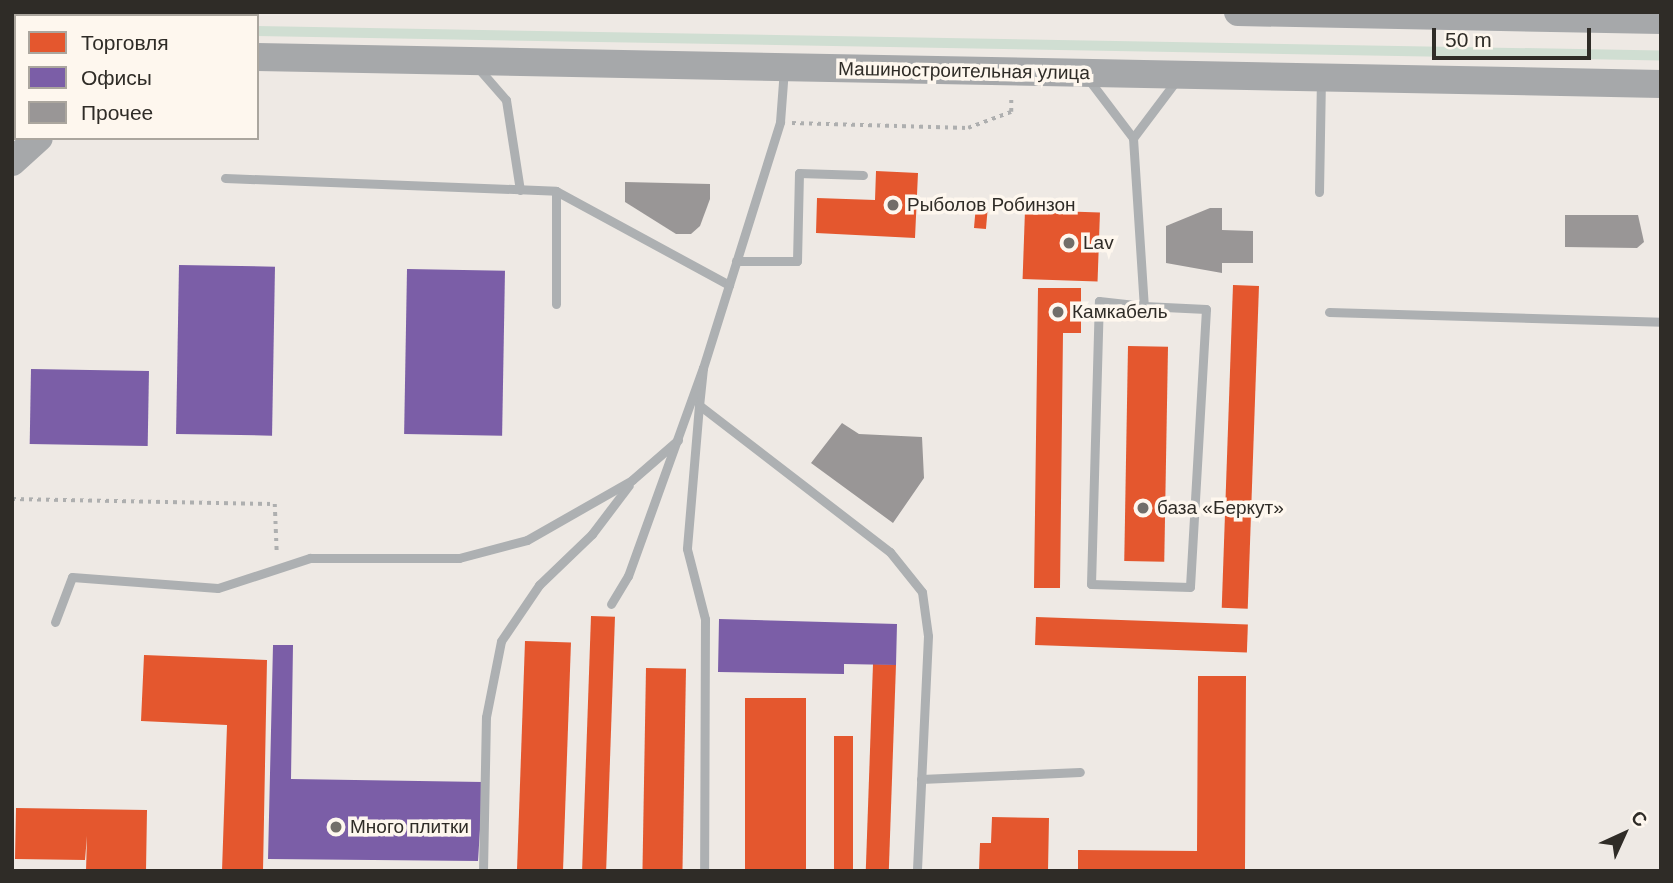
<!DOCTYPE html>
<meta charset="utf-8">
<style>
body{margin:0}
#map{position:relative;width:1673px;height:883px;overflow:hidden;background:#eee9e4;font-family:Arial,sans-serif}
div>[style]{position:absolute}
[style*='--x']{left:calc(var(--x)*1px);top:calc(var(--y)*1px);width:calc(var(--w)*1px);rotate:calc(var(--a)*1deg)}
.green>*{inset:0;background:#d0ded2;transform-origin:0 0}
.shops>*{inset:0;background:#e4572e;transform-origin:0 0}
.offices>*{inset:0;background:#7b5ea7;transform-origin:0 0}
.building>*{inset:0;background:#999696}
.path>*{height:3.5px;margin-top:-1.75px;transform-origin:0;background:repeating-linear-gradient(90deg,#aeafaf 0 3.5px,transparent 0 8.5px)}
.service>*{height:9px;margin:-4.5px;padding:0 4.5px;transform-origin:4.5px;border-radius:4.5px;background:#adb0b2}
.primary>*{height:28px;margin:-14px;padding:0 14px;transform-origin:14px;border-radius:14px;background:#a6a8aa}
.dots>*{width:19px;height:19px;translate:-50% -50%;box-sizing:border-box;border:4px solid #fef7ee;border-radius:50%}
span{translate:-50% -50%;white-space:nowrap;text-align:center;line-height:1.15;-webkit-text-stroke:7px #fef7ee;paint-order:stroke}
.street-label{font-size:19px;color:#2f2c27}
.poi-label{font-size:19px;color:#2f2c27}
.left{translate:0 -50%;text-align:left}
.frame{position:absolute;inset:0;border:14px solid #2f2c27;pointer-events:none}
.legend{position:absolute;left:14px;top:14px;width:245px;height:126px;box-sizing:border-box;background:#fef7ee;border:2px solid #aba69e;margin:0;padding:9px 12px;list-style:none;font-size:21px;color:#2f2c27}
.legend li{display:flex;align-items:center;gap:14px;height:35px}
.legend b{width:35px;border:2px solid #aba69e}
.north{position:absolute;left:1589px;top:799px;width:70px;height:70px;-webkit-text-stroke:5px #fef7ee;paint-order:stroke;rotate:45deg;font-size:19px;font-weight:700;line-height:28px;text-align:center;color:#2f2c27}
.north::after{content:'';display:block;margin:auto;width:24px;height:32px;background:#2f2c27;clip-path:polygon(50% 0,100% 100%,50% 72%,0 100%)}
.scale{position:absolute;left:1432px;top:28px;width:159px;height:32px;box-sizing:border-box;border:4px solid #2f2c27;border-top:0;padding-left:9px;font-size:21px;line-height:24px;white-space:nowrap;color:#2f2c27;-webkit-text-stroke:5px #fef7ee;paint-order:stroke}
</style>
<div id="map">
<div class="green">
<div style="left:61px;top:12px;width:83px;height:4px"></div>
<div style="left:257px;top:26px;width:1404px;height:10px;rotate:1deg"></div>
</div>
<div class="shops">
<div style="clip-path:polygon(876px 171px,918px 173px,915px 238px,816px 233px,817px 198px,875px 200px)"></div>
<div style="left:976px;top:205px;width:12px;height:23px;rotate:5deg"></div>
<div style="left:1025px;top:210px;width:75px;height:69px;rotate:2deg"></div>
<div style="left:1233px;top:285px;width:26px;height:323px;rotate:2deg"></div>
<div style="clip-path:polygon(1038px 288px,1081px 288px,1081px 333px,1063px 333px,1060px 588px,1034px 588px)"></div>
<div style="left:1128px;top:346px;width:40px;height:215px;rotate:1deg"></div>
<div style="left:591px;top:616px;width:24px;height:255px;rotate:2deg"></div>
<div style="left:1036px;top:617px;width:212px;height:28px;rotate:2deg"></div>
<div style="left:525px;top:641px;width:46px;height:230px;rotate:2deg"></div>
<div style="clip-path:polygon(144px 655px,267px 660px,263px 871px,222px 871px,227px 725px,141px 721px)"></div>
<div style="left:873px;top:664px;width:23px;height:207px;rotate:2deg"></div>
<div style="left:646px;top:668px;width:40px;height:203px;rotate:1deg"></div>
<div style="clip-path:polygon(1198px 676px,1246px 676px,1245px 871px,1078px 871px,1078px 850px,1197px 851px)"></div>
<div style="left:745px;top:698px;width:61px;height:173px"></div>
<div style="left:834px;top:736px;width:19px;height:135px"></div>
<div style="clip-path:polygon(16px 808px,147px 810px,146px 871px,86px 871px,87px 836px,85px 860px,15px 859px)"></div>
<div style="clip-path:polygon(992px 817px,1049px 818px,1048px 871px,979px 871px,980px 843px,991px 843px)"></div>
</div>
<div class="offices">
<div style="left:179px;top:265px;width:96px;height:169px;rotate:1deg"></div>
<div style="left:407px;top:269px;width:98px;height:165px;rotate:1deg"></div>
<div style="left:31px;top:369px;width:118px;height:75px;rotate:1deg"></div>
<div style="clip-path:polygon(719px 619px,897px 624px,896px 665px,844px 664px,844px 674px,718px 672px)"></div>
<div style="clip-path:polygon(273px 645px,293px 645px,291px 779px,483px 782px,478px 861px,268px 859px)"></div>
</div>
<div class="building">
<div style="clip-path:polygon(625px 182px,710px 184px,710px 199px,700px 226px,691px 234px,676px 234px,625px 202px)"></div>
<div style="clip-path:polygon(1210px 208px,1222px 208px,1222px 230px,1253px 231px,1253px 263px,1222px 263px,1222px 273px,1166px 263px,1166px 226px)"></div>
<div style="clip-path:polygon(1565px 215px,1638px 215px,1644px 242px,1637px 248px,1565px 247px)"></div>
<div style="clip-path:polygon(842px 423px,859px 434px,922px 437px,924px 478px,893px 523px,811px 463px)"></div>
</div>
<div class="path">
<div style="--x:792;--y:123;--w:176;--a:1.6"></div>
<div style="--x:968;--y:128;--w:46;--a:-20.4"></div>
<div style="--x:1011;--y:112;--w:16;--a:-90"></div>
<div style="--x:12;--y:499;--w:263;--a:1.1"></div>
<div style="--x:275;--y:504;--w:50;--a:87.7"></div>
</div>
<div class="service">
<div style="--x:479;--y:69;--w:41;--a:48.9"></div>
<div style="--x:506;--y:100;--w:91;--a:81.2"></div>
<div style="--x:1089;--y:80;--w:73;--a:52.8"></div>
<div style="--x:1133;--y:138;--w:168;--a:86.3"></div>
<div style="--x:1144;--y:306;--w:62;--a:2.8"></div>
<div style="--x:1206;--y:309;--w:278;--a:93.3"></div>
<div style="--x:1190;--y:587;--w:99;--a:-178.3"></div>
<div style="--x:1091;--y:584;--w:283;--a:-88.4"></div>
<div style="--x:1099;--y:301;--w:45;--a:6.3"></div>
<div style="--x:1133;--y:138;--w:71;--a:-53"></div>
<div style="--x:225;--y:178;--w:331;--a:2.2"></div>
<div style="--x:556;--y:191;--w:197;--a:28.5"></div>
<div style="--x:556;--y:191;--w:113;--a:90"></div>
<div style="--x:1319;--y:192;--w:110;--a:-89"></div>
<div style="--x:736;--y:261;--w:61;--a:0"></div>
<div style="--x:797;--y:261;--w:88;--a:-88.7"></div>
<div style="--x:799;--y:173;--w:64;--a:1.8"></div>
<div style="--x:1329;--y:312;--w:332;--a:1.7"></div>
<div style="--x:703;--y:368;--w:37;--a:96"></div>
<div style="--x:699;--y:405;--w:241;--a:37.6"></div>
<div style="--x:890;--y:552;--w:51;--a:51.3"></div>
<div style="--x:922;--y:592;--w:44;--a:82.2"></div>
<div style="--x:928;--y:636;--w:235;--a:92.7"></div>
<div style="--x:699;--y:405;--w:144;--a:94.8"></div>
<div style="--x:687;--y:549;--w:72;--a:75.6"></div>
<div style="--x:705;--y:619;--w:252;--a:90.2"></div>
<div style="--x:611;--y:604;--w:33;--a:-59"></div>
<div style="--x:628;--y:576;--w:221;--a:-70.2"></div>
<div style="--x:703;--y:368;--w:258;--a:-72.6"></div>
<div style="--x:780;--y:122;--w:53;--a:-85.7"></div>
<div style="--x:55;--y:622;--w:48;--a:-69.3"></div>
<div style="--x:72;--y:577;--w:146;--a:4.3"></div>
<div style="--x:218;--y:588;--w:97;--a:-18.1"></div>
<div style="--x:310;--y:558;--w:149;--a:0"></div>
<div style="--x:459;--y:558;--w:70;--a:-14.8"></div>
<div style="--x:527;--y:540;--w:121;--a:-29.7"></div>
<div style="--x:632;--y:480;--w:61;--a:-41"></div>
<div style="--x:921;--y:779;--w:159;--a:-2.5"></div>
<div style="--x:483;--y:871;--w:154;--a:-88.9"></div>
<div style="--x:486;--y:717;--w:77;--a:-78.8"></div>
<div style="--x:501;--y:641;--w:68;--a:-55.8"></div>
<div style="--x:539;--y:585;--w:74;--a:-43.9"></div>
<div style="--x:592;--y:534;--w:61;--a:-52.9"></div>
</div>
<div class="primary">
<div style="--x:1238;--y:12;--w:423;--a:1.1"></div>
<div style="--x:39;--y:16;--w:4;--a:-90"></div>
<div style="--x:12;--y:51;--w:4;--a:0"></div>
<div style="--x:257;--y:57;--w:1404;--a:1.1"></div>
<div style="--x:12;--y:119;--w:10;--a:-66"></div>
<div style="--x:12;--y:162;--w:36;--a:-42"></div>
</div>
<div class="dots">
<div style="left:893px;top:205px;background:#726e69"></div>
<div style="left:1069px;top:243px;background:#726e69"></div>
<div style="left:1058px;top:312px;background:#726e69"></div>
<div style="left:1143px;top:508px;background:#726e69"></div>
<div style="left:336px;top:827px;background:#726e69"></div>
</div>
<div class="street-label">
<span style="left:964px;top:71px;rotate:1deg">Машиностроительная улица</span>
</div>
<div class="poi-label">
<span class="left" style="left:907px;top:205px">Рыболов Робинзон</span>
<span class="left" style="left:1083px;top:243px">Lav</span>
<span class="left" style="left:1072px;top:312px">Камкабель</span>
<span class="left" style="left:1157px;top:508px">база «Беркут»</span>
<span class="left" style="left:350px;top:827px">Много плитки</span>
</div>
<div class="frame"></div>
<ul class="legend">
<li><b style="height:19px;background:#e4572e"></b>Торговля</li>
<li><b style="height:19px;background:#7b5ea7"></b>Офисы</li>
<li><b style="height:19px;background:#999696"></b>Прочее</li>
</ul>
<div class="north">С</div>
<div class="scale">50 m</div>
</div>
